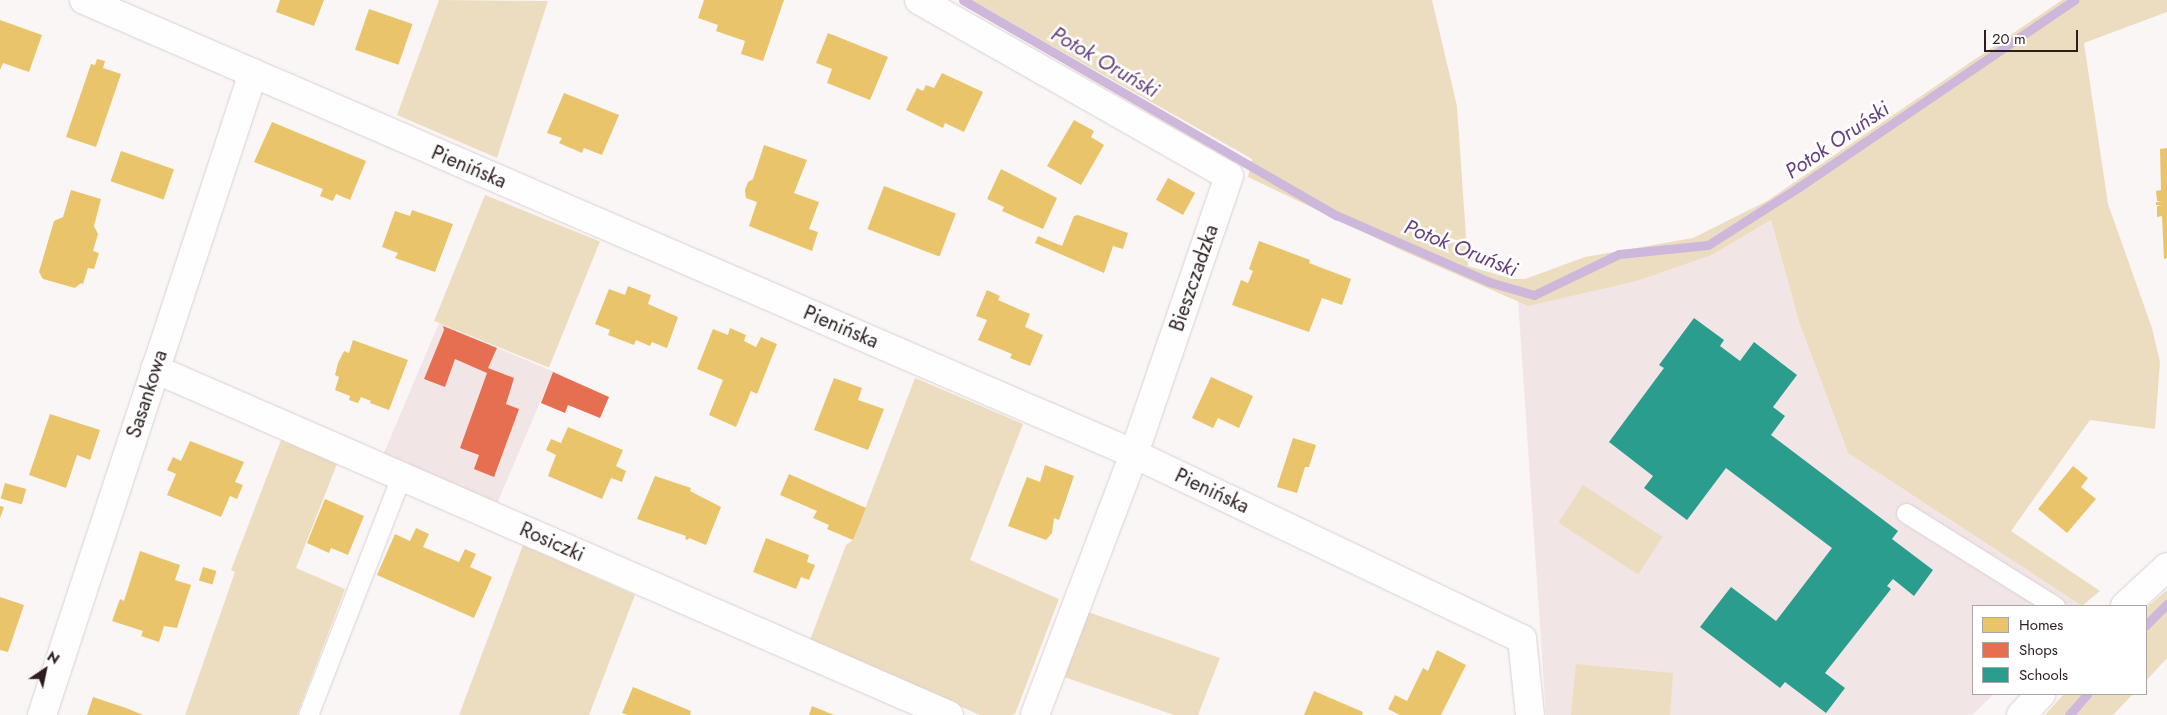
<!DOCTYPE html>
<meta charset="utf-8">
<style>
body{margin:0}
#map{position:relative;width:2167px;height:715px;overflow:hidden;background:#fbf6f6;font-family:Jost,sans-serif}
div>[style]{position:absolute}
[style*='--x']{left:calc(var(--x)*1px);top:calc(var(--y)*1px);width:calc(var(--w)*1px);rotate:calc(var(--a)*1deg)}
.built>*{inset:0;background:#f2e5e5;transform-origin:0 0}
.green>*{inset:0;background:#ecddc1;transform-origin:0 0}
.homes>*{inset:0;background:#e9c46a;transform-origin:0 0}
.shops>*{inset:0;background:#e76f51}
.schools>*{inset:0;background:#2a9d8f}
.stream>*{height:9px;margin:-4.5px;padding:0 4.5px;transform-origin:4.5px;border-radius:4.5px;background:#cdb7da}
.roads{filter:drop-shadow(0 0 1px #dbd0d0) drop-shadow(0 0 1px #dbd0d0)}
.lane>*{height:19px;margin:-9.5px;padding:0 9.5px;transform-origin:9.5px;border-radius:9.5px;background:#fefefe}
.street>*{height:28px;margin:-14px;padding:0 14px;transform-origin:14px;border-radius:14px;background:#fefefe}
.secondary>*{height:28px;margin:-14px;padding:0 14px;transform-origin:14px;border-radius:14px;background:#fefefe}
span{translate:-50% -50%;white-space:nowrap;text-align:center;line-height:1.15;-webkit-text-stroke:5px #fff;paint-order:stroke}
.street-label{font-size:20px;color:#2d1e1e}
.water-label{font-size:21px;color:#66407e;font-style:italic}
.legend{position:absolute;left:1972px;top:605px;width:175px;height:90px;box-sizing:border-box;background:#fff;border:1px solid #aba5a5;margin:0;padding:6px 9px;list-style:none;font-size:15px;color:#2d1e1e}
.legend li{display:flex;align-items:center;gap:10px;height:25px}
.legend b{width:25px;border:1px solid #aba5a5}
.north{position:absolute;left:20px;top:645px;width:50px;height:50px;-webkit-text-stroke:4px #fff;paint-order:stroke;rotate:34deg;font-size:14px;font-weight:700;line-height:20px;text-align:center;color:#2d1e1e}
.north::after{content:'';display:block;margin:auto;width:18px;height:22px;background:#2d1e1e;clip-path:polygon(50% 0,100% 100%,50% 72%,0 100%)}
.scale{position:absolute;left:1984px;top:30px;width:94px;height:22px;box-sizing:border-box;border:2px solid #2d1e1e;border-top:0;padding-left:6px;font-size:15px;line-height:18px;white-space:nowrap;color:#2d1e1e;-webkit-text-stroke:4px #fff;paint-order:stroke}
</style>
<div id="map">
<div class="built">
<div style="clip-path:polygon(1771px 220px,1799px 322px,1848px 453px,2082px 606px,1973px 606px,1973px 694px,1994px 694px,1972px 715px,1546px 715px,1518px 300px,1528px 305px,1637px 281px,1712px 255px)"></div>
<div style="left:439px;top:323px;width:124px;height:142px;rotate:23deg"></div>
</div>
<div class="green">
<div style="clip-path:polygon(439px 0,548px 1px,497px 158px,397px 115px)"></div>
<div style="clip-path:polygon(971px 0,1432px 0,1457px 106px,1468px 266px,1513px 279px,1525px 279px,1585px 257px,1693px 238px,1767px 201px,2062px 0,2167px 0,2167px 12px,2084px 43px,2108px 204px,2152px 328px,2160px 362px,2155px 429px,2090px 420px,2011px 531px,2100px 591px,2082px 606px,1848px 453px,1799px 322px,1771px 220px,1712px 255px,1637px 281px,1528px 306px,1403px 251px,1248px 177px,1252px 159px)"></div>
<div style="left:485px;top:195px;width:124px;height:136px;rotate:22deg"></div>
<div style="clip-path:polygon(915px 378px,1023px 424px,970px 560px,1059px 599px,1015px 714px,1011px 715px,980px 715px,810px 640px,846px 545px,853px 540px)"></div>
<div style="clip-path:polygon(281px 440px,337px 464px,296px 568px,345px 589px,297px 715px,185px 715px,235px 572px,231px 570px)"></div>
<div style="left:1583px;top:485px;width:95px;height:45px;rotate:33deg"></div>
<div style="clip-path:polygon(523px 545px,635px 595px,589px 715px,459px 715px)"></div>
<div style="clip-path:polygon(2167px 590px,2167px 658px,2146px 681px,2146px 608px)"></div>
<div style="clip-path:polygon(1088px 612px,1220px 658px,1198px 715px,1174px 715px,1064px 677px)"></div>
<div style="clip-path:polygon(1576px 664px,1673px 673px,1670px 715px,1571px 715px)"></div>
<div style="clip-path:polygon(2064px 694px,2133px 694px,2113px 715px,2045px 715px)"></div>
</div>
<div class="homes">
<div style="clip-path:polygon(280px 0,324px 0,314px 26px,276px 12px)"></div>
<div style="clip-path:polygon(704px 0,784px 0,763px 61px,741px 54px,745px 41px,716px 31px,718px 25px,698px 18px)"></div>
<div style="left:369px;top:9px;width:46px;height:43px;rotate:19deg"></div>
<div style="clip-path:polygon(0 20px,42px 35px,29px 72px,3px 63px,0 70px)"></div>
<div style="clip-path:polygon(828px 33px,888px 57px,870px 100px,827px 83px,832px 69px,816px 63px)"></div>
<div style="clip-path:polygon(97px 59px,105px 61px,103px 68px,121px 74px,96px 147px,66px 137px,91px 64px,95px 65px)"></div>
<div style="clip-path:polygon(942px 73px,983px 92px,964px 132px,945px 123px,943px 128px,906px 110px,917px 88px,923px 91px,926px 85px,934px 88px)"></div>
<div style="clip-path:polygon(564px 93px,619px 115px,602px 155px,584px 148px,582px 153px,559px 143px,562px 138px,547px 133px)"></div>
<div style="clip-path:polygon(1074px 120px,1094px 131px,1091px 137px,1104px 145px,1081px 185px,1047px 166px)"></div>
<div style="clip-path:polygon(272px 122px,366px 161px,350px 200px,336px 194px,333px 201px,320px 196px,323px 189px,254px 162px)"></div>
<div style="clip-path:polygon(764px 145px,807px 160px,794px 193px,819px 202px,809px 229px,818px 232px,812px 251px,749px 226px,757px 202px,746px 198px,745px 190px,748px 182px,753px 179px)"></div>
<div style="clip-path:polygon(2167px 148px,2167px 258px,2164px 259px,2162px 216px,2157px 217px,2157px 206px,2162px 205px,2156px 205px,2156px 202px,2162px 202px,2157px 201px,2156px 191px,2161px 190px,2160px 149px)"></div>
<div style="left:121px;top:151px;width:56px;height:32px;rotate:19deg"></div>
<div style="clip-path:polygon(1001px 169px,1057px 198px,1043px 229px,1002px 211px,1004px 207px,987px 199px)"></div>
<div style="left:1168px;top:178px;width:31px;height:25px;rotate:29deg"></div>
<div style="left:884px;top:186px;width:77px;height:46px;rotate:21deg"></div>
<div style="clip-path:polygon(71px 190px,101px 199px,94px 226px,98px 234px,93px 251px,99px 253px,94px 269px,88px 268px,83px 284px,81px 283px,75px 288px,43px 279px,39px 272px,54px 221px,63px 217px)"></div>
<div style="clip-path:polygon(412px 210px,453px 224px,435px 272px,395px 258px,398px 253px,382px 247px,395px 211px,410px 216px)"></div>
<div style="clip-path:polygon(1078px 215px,1128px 233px,1123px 249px,1113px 246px,1104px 273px,1035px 243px,1038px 236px,1062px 246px,1074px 216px)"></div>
<div style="clip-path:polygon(1259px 241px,1310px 260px,1309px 263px,1351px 279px,1342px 305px,1322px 298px,1309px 332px,1232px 305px,1241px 280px,1248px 283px,1253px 271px,1249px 269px)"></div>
<div style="clip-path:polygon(628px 286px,651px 295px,648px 304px,678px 317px,667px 348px,652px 342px,650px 346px,636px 340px,634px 345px,608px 335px,610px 330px,595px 324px,609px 289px,625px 295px)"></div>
<div style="clip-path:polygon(987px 290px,1000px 296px,998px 300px,1030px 314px,1025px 327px,1043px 335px,1030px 366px,1010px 358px,1012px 354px,978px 340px,987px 320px,976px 316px)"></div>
<div style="clip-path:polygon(730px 328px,746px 335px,744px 341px,756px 347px,761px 337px,777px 344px,757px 394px,751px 391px,736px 427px,709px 415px,723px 380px,697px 369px,713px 329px,728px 335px)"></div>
<div style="clip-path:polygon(353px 340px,408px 360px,389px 410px,370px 403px,371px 401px,361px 397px,358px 403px,349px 400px,350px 396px,335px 390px,339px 377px,335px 375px,338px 363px,344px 351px,349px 353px)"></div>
<div style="clip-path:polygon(1211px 377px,1253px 396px,1239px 428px,1218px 418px,1213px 428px,1192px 418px)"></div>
<div style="clip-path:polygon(834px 378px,862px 388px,858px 400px,884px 409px,868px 450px,814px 430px)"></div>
<div style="clip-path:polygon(50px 414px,100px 430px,90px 460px,77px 455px,66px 488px,29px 475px)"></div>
<div style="clip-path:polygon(568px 427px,623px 450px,616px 466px,626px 471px,622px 482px,611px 478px,602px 499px,548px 476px,556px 455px,546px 450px,551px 439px,561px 443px)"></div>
<div style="clip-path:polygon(1293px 438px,1316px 445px,1309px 467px,1305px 467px,1297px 493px,1277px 487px)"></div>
<div style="clip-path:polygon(190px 441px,244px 462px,235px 482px,243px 485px,237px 499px,230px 496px,221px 517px,167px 495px,176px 474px,167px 470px,173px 457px,181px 461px)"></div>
<div style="clip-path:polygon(1045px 465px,1074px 476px,1059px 520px,1054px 518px,1052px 533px,1046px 540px,1008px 526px,1027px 477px,1040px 482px)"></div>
<div style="clip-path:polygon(2073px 466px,2088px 478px,2081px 487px,2096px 499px,2067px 533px,2038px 509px)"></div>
<div style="clip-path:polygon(789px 474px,866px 508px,853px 540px,827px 529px,829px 525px,813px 518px,817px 511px,780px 495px)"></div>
<div style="clip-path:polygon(655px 476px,691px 488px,690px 491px,721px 507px,706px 545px,689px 538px,688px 540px,685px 539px,686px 536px,637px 519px)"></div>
<div style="left:5px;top:483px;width:22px;height:16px;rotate:16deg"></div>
<div style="clip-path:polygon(325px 499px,364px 516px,348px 555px,331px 548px,329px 553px,307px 543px)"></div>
<div style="clip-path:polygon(0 506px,4px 507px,0 518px)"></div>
<div style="clip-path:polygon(416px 528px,429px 534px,423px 547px,459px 562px,465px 549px,476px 554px,470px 567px,492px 577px,474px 618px,377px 575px,395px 534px,410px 541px)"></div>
<div style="clip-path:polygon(766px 538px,809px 555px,807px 562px,815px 565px,809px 580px,801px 577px,796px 589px,753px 572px)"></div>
<div style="clip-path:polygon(140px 551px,180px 565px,175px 580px,191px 585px,177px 628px,164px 626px,159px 642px,141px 636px,143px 631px,112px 621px,120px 599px,124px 601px)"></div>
<div style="left:203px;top:567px;width:14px;height:14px;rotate:17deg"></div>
<div style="clip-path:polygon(0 597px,24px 605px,8px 652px,0 650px)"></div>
<div style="clip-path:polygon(1437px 650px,1466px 665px,1441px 715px,1400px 715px,1388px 709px,1395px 695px,1407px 701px,1423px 668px,1428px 671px)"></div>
<div style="clip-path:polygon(633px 687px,691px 711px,690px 715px,628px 715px,622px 713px)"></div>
<div style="clip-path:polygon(1314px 691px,1363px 712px,1362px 715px,1304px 715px)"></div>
<div style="clip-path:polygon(93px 697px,126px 708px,143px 715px,87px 715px)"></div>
<div style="clip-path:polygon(812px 706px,834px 715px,809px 715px)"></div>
</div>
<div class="shops">
<div style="clip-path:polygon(443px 326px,497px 348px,488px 368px,514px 378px,506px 404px,519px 409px,494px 477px,474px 469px,479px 455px,460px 448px,487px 373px,455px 359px,445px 387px,424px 379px,444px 330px)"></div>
<div style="clip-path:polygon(553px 372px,609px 397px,600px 418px,568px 405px,565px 413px,541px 403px)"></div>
</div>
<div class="schools">
<div style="clip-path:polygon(1694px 318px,1724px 340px,1720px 346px,1740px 361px,1754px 342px,1797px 375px,1773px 407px,1785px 416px,1771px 435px,1898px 531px,1892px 539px,1933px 570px,1914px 596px,1893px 579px,1887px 586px,1891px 589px,1825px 673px,1845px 688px,1826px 713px,1785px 682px,1780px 688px,1700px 627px,1731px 587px,1776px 621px,1832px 548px,1726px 468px,1687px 520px,1644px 488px,1653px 476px,1609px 442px,1664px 368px,1659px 365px)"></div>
</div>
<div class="stream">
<div style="--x:963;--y:0;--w:431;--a:30"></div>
<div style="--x:1336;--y:215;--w:167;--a:23.6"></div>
<div style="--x:1489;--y:282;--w:47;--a:16.1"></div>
<div style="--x:1534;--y:295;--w:94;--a:-25.8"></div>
<div style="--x:1619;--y:254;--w:89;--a:-5.8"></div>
<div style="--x:1708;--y:245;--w:108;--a:-32.5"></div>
<div style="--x:1799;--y:187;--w:333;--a:-34.2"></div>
<div style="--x:2146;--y:625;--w:30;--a:-45"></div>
<div style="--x:2069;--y:715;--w:28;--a:-49"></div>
</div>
<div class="roads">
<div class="lane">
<div style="--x:1906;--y:513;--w:176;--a:32"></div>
<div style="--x:308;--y:715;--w:256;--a:-68.7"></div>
</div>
<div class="street">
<div style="--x:84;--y:0;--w:1144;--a:23.38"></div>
<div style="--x:1134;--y:454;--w:430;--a:25.5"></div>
<div style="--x:1522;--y:639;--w:76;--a:84"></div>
<div style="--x:919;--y:0;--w:356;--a:29.6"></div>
<div style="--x:1229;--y:176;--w:294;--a:108.9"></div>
<div style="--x:1134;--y:454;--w:279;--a:110.8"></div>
<div style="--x:155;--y:369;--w:866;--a:23.55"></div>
<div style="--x:42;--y:715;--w:676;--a:-71.81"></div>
</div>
<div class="secondary">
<div style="--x:2125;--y:606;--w:57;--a:-42.9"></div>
<div style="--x:2021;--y:715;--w:29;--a:-46"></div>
</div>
</div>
<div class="street-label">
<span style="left:469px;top:167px;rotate:23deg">Pienińska</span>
<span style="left:1194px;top:278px;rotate:-71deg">Bieszczadzka</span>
<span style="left:841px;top:327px;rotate:23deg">Pienińska</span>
<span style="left:147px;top:394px;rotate:-72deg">Sasankowa</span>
<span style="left:1212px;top:491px;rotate:25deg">Pienińska</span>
<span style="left:552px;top:542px;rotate:24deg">Rosiczki</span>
</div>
<div class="water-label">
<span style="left:1105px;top:62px;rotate:30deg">Potok Oruński</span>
<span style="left:1837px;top:140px;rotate:-34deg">Potok Oruński</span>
<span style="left:1461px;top:248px;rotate:22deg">Potok Oruński</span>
</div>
<ul class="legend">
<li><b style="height:14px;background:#e9c46a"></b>Homes</li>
<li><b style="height:14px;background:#e76f51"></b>Shops</li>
<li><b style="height:14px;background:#2a9d8f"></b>Schools</li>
</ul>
<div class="north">N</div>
<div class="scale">20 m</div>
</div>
